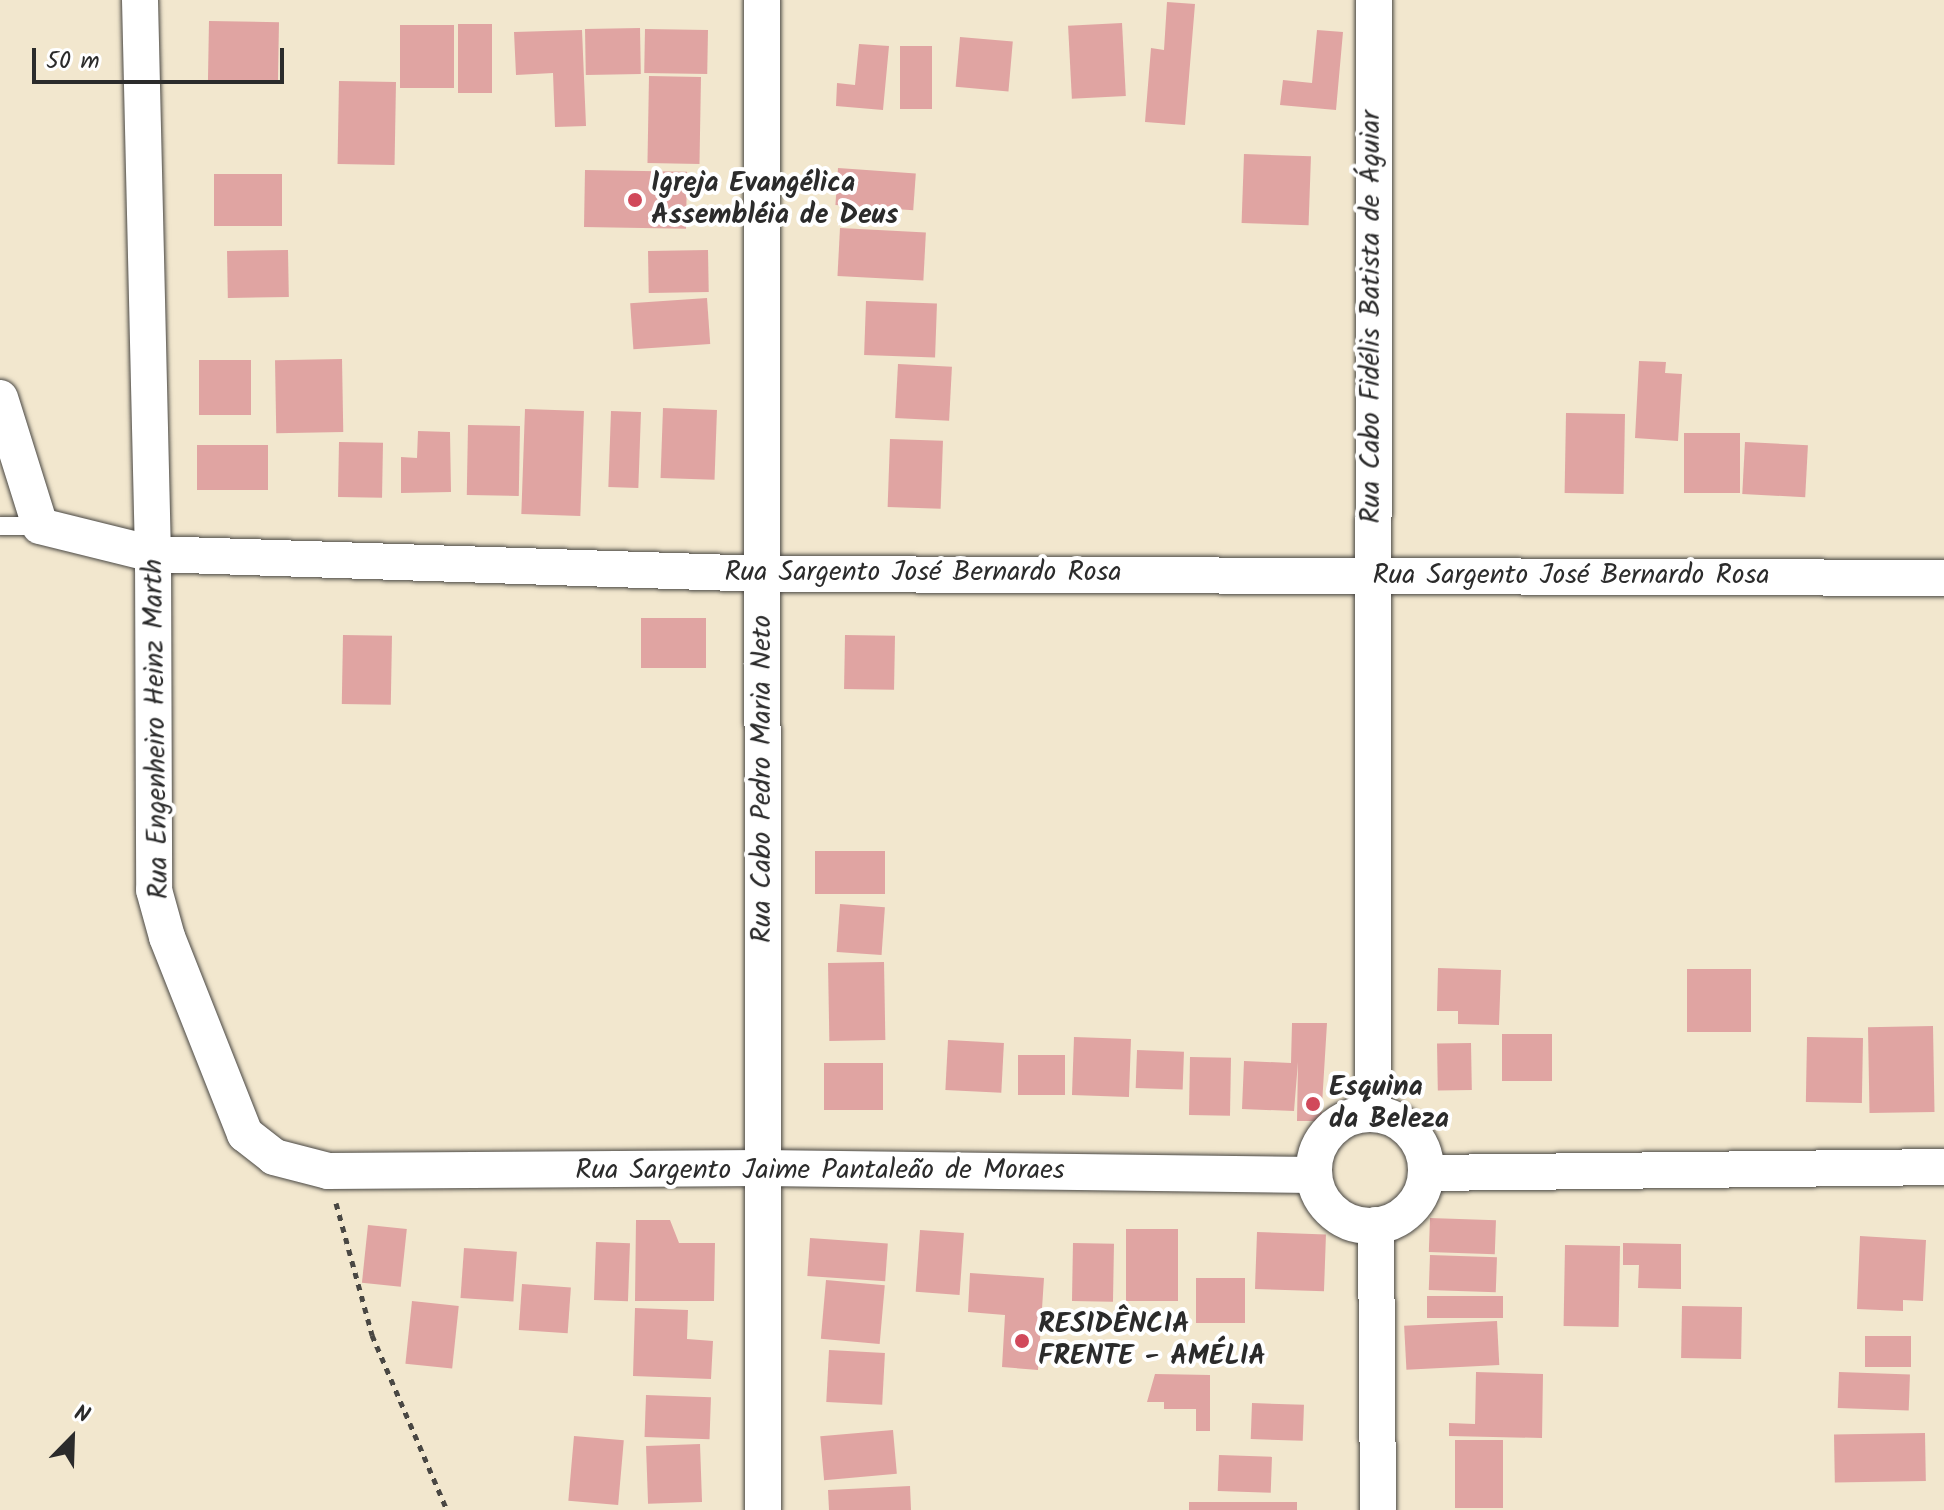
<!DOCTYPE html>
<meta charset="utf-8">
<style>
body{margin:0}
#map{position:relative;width:1944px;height:1510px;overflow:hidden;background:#f2e7ce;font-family:Kalam,sans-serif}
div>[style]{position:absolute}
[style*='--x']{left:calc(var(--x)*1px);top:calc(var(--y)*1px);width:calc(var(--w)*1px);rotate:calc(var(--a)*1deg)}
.building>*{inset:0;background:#e0a4a2;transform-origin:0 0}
.path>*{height:5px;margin-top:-2.5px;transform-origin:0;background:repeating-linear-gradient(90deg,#494743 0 6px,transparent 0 12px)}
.roads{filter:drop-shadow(0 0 2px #494743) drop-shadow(0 0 2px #494743)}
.service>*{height:18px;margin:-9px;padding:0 9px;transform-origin:9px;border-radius:9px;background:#fff}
.minor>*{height:36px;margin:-18px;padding:0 18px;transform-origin:18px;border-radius:18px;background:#fff}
.minor>.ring{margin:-18px;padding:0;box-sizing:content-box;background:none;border:36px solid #fff;border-radius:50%}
.dots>*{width:22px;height:22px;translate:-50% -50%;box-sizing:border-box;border:4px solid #fff;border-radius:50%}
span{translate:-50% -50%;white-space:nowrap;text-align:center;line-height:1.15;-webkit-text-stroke:8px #fff;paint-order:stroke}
.poi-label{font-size:28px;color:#2b2b2b;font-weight:700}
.left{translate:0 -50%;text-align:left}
.street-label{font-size:28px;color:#2b2b2b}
.north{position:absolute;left:32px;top:1398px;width:80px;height:80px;-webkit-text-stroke:6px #fff;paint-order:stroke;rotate:23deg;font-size:22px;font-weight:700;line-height:32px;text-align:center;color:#2b2b2b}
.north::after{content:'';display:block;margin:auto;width:28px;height:36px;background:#2b2b2b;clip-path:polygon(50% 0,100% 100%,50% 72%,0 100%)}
.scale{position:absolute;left:32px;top:48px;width:252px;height:36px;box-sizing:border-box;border:4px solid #2b2b2b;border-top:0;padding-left:10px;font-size:24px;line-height:28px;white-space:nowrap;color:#2b2b2b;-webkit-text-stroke:6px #fff;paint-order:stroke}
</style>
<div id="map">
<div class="building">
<div style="clip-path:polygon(1167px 2px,1195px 4px,1185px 125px,1145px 122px,1151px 48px,1164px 50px)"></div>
<div style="left:209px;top:21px;width:70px;height:61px;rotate:1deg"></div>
<div style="left:1122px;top:23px;width:73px;height:54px;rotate:87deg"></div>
<div style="left:458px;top:24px;width:34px;height:69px"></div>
<div style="left:400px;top:25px;width:54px;height:63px"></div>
<div style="left:640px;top:28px;width:46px;height:55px;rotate:89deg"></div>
<div style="left:645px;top:29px;width:63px;height:44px;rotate:1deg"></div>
<div style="clip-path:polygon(582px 30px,586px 126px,555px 127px,553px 73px,516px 75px,514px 32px)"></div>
<div style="clip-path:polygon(1317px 30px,1343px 32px,1336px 110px,1280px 105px,1283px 80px,1312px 83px)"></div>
<div style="left:960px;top:37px;width:53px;height:50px;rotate:5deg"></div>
<div style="clip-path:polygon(859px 44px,889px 46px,883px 110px,836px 106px,837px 83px,855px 85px)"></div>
<div style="left:900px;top:46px;width:32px;height:63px"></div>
<div style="left:649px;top:76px;width:52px;height:87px;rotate:1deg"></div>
<div style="left:339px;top:81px;width:57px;height:83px;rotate:1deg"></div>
<div style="left:1244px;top:154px;width:67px;height:69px;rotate:2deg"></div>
<div style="left:838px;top:168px;width:78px;height:37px;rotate:4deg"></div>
<div style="left:585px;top:170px;width:102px;height:57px;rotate:1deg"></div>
<div style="left:214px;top:174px;width:68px;height:52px"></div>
<div style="left:840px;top:228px;width:86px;height:48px;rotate:3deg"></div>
<div style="left:288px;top:250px;width:47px;height:61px;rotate:89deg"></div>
<div style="left:708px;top:250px;width:42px;height:60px;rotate:89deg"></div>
<div style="left:707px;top:298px;width:46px;height:77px;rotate:86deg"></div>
<div style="left:866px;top:301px;width:71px;height:54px;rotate:2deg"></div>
<div style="left:342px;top:359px;width:73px;height:67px;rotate:89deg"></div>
<div style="left:199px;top:360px;width:52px;height:55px"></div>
<div style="clip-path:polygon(1639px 361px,1666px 362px,1665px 373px,1682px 374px,1678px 441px,1635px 438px)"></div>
<div style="left:898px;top:364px;width:54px;height:54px;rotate:3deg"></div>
<div style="left:663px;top:408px;width:54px;height:70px;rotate:2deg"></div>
<div style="left:525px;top:409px;width:59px;height:105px;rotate:2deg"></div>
<div style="left:611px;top:411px;width:30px;height:76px;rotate:2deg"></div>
<div style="left:1566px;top:413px;width:59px;height:80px;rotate:1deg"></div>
<div style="left:468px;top:425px;width:52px;height:70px;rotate:1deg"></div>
<div style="clip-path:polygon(418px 431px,450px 432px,451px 492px,401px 493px,401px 457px,417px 458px)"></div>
<div style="left:1684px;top:433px;width:56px;height:60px"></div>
<div style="left:890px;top:439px;width:53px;height:68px;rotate:2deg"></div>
<div style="left:339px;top:442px;width:44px;height:55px;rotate:1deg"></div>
<div style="left:1745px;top:442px;width:63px;height:52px;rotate:3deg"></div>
<div style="left:197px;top:445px;width:71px;height:45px"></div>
<div style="left:641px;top:618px;width:65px;height:50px"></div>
<div style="left:343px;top:635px;width:49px;height:69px;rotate:1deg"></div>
<div style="left:845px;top:635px;width:50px;height:54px;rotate:1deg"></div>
<div style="left:815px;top:851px;width:70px;height:43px"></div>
<div style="left:840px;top:904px;width:45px;height:48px;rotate:4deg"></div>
<div style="left:884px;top:962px;width:78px;height:56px;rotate:89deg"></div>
<div style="clip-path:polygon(1438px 968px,1501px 970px,1499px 1025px,1458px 1024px,1458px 1011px,1437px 1011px)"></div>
<div style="left:1687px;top:969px;width:64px;height:63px"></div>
<div style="clip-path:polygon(1292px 1023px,1327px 1023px,1321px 1121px,1297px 1121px,1298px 1062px,1294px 1111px,1242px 1109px,1244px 1061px,1291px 1063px)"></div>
<div style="left:1933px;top:1026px;width:86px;height:65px;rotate:89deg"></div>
<div style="left:1502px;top:1034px;width:50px;height:47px"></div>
<div style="left:1074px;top:1037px;width:57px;height:58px;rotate:2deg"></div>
<div style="left:1807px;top:1037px;width:56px;height:65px;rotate:1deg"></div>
<div style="left:948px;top:1040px;width:56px;height:50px;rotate:3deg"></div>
<div style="left:1471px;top:1043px;width:47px;height:34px;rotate:89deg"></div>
<div style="left:1137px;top:1050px;width:47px;height:38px;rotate:2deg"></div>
<div style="left:1018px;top:1055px;width:47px;height:40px"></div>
<div style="left:1190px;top:1057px;width:41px;height:58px;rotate:1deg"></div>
<div style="left:824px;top:1063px;width:59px;height:47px"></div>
<div style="left:1430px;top:1218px;width:66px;height:34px;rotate:2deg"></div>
<div style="clip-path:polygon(636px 1220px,670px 1220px,679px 1243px,715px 1243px,714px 1301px,635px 1301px)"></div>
<div style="left:368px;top:1225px;width:39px;height:58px;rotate:6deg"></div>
<div style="left:1126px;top:1229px;width:52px;height:72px"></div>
<div style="left:920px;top:1230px;width:44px;height:62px;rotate:4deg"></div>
<div style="left:1257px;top:1232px;width:69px;height:57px;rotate:2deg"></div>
<div style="clip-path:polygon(1860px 1236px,1926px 1240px,1923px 1301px,1903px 1300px,1903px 1311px,1857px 1309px)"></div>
<div style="left:810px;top:1238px;width:78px;height:38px;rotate:4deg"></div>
<div style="left:596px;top:1242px;width:34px;height:58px;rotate:2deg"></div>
<div style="left:1073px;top:1243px;width:41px;height:58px;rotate:1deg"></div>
<div style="clip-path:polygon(1623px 1243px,1681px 1244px,1681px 1289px,1638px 1288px,1639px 1265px,1623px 1265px)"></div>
<div style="left:1565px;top:1245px;width:55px;height:81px;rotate:1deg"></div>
<div style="left:464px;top:1248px;width:53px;height:50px;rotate:4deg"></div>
<div style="left:1430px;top:1255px;width:67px;height:35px;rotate:2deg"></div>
<div style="clip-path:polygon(970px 1273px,1044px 1278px,1038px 1370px,1002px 1367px,1005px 1315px,968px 1312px)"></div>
<div style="left:1196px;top:1278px;width:49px;height:45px"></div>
<div style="left:826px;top:1280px;width:59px;height:59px;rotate:5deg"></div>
<div style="left:522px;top:1284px;width:49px;height:46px;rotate:4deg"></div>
<div style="left:1427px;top:1296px;width:76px;height:22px"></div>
<div style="left:412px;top:1301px;width:47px;height:63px;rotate:6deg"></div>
<div style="left:1682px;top:1306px;width:60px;height:52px;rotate:1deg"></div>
<div style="clip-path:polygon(635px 1308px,688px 1310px,687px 1339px,713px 1341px,711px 1379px,633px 1376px)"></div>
<div style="left:1497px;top:1321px;width:44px;height:93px;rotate:87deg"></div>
<div style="left:1865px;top:1336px;width:46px;height:31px"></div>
<div style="left:829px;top:1350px;width:56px;height:52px;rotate:3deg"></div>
<div style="clip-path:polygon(1476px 1372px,1543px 1374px,1542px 1438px,1449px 1436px,1449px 1423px,1475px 1424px)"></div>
<div style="left:1839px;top:1372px;width:71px;height:36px;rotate:2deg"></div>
<div style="clip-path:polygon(1155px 1374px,1210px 1375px,1210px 1431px,1196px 1431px,1196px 1409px,1164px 1409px,1164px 1402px,1147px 1402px)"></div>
<div style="left:646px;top:1395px;width:65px;height:42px;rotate:2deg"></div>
<div style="left:1252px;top:1403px;width:52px;height:36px;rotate:2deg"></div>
<div style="left:893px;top:1430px;width:44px;height:73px;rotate:85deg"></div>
<div style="left:1925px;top:1433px;width:48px;height:91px;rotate:89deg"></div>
<div style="left:574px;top:1436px;width:50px;height:65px;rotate:5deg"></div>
<div style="left:1455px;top:1440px;width:48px;height:68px"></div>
<div style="left:700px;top:1444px;width:58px;height:54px;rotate:88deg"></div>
<div style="left:1219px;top:1455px;width:53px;height:36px;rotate:2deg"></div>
<div style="clip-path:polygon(910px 1486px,911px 1510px,829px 1510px,828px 1490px)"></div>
<div style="left:1189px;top:1502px;width:108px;height:8px"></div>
</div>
<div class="path">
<div style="--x:336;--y:1203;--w:137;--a:74.7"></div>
<div style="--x:372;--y:1335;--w:190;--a:66.8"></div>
</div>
<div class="roads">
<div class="service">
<div style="--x:0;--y:526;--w:40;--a:0"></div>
</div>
<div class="minor">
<div style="--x:140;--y:0;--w:554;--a:88.66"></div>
<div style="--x:153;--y:554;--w:336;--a:89.8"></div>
<div style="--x:154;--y:890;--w:49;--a:74.5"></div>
<div style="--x:167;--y:937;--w:212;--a:68.4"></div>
<div style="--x:245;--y:1134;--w:37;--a:38"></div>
<div style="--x:274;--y:1157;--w:56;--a:14.5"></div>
<div style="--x:328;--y:1171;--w:433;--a:-0.4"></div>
<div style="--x:761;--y:1168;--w:552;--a:0.73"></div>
<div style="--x:762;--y:0;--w:1510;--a:89.96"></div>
<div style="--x:0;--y:398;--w:134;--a:72.6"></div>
<div style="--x:40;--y:526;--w:116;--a:13.9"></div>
<div style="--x:153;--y:554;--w:611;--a:1.87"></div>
<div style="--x:764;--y:574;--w:1180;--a:0.19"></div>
<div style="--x:1373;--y:1113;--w:1113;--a:-89.95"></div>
<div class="ring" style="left:1314px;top:1114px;width:76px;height:76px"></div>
<div style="--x:1426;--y:1173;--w:518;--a:-0.66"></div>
<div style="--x:1376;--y:1225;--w:285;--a:89.6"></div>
</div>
</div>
<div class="dots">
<div style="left:635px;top:200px;background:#d1495b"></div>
<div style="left:1313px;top:1104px;background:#d1495b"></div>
<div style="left:1022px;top:1341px;background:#d1495b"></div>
</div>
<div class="poi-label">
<span class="left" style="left:651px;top:200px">Igreja Evangélica<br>Assembléia de Deus</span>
<span class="left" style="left:1329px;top:1104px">Esquina<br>da Beleza</span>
<span class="left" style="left:1038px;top:1341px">RESIDÊNCIA<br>FRENTE - AMÉLIA</span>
</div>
<div class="street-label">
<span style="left:1372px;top:317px;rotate:-90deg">Rua Cabo Fidélis Batista de Águiar</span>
<span style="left:923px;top:573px">Rua Sargento José Bernardo Rosa</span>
<span style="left:1571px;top:576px">Rua Sargento José Bernardo Rosa</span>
<span style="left:157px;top:729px;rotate:-91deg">Rua Engenheiro Heinz Marth</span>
<span style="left:763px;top:779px;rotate:-90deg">Rua Cabo Pedro Maria Neto</span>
<span style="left:820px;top:1171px">Rua Sargento Jaime Pantaleão de Moraes</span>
</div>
<div class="north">N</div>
<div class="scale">50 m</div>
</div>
